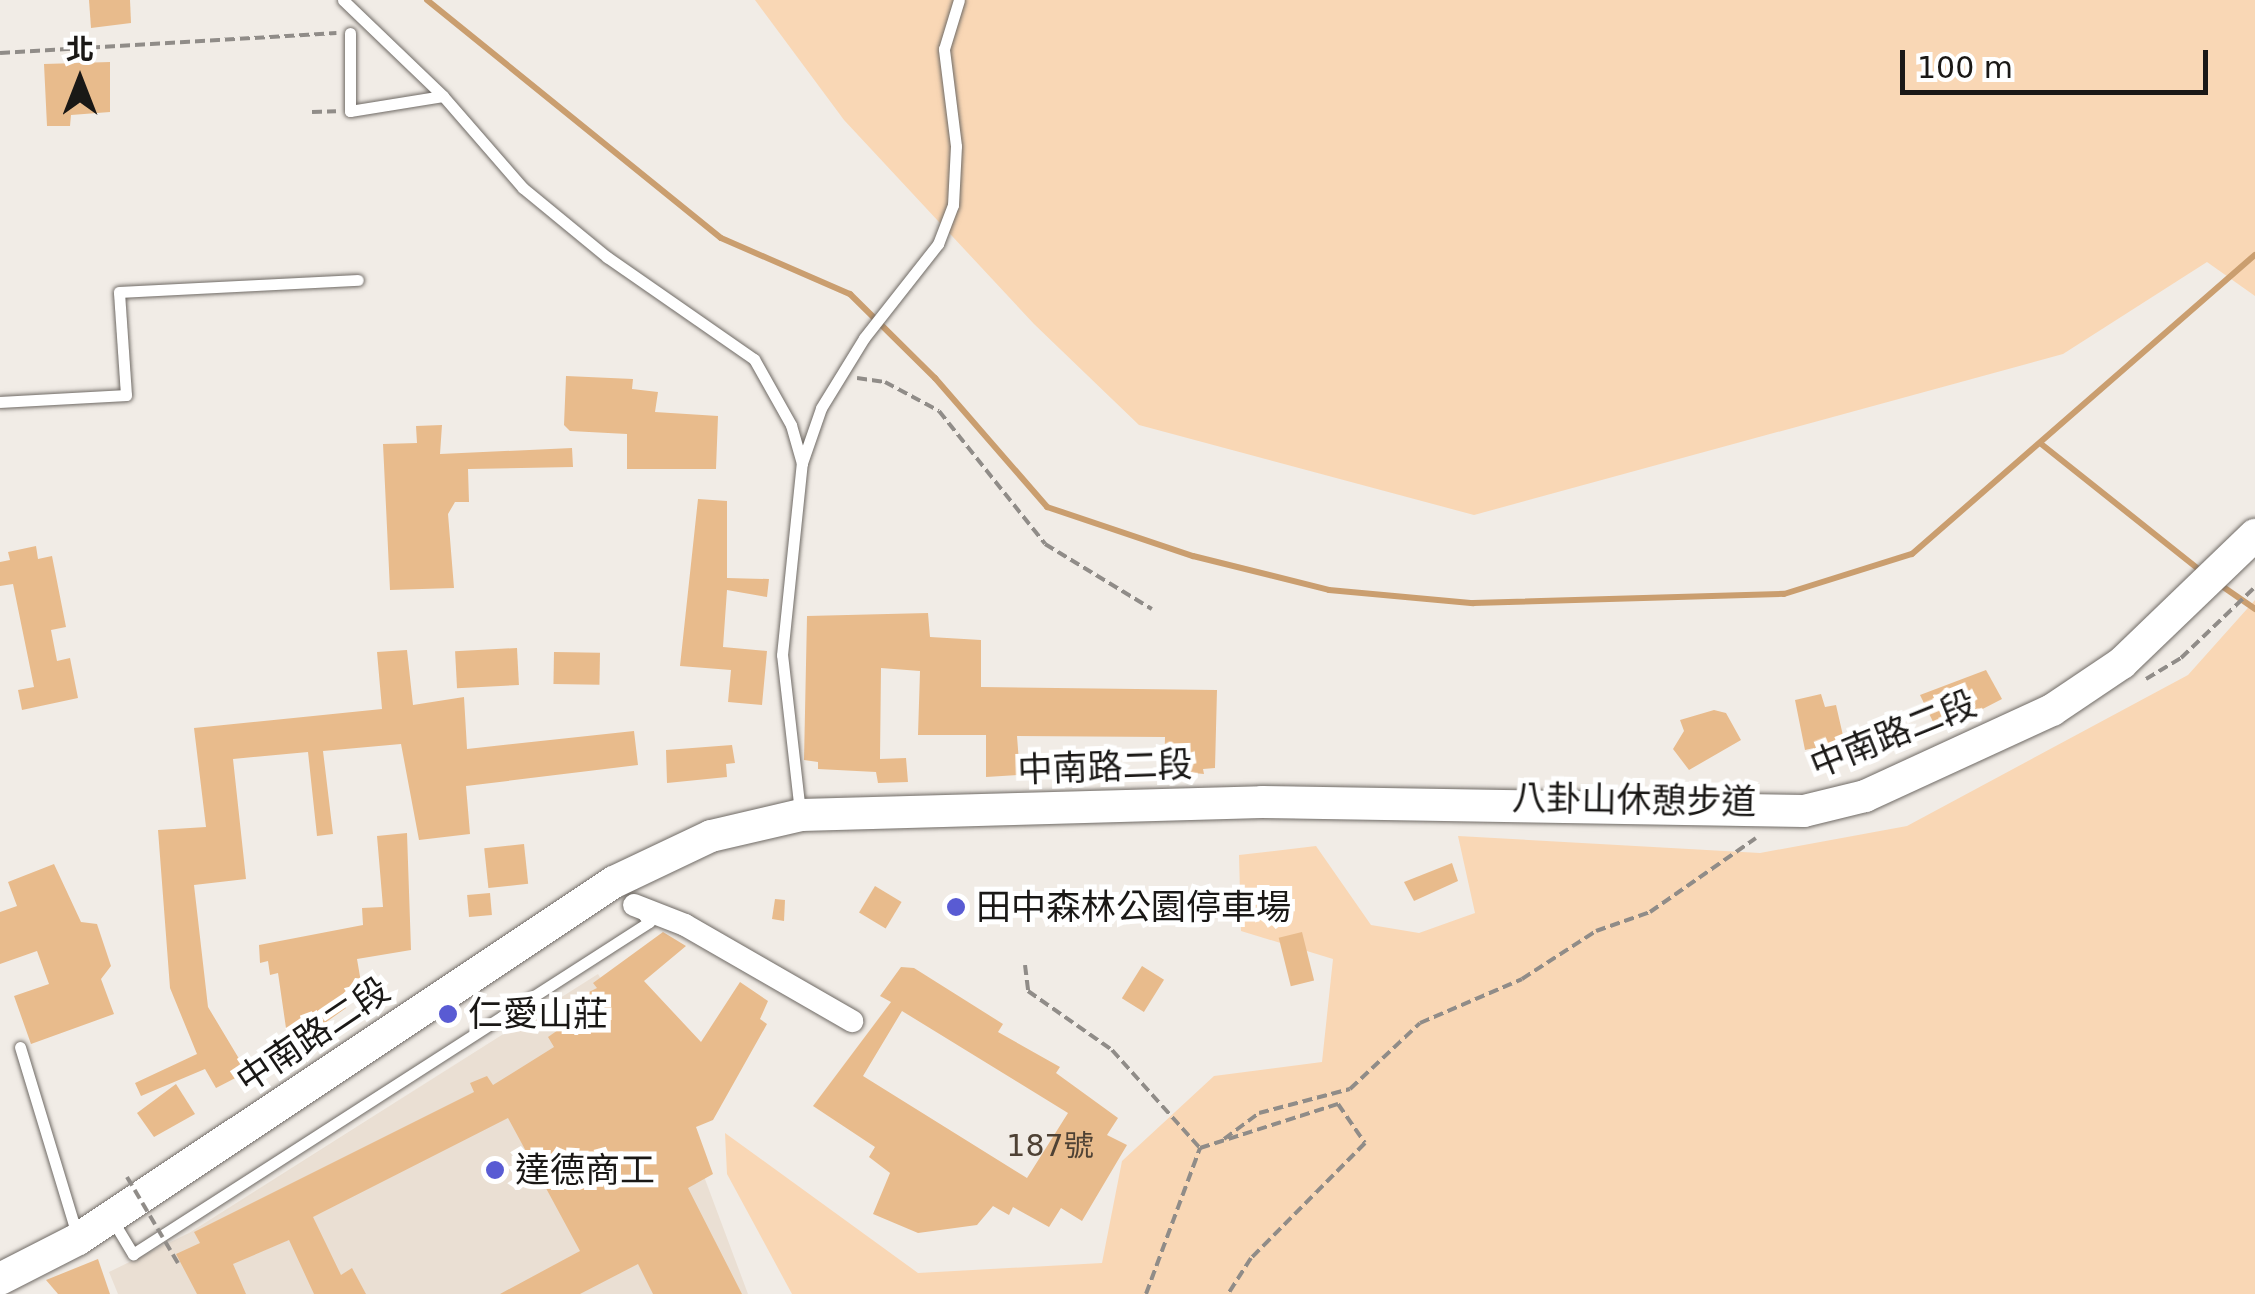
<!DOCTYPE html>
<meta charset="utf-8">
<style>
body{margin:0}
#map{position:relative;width:2255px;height:1294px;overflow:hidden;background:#f1ece6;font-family:"DejaVu Sans","Noto Sans TC",sans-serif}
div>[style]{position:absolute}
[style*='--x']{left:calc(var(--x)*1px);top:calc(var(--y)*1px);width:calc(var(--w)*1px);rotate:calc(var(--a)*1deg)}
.built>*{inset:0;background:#eadfd3}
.green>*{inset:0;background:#f9d7b5}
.stream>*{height:6px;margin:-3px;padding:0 3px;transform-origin:3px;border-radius:3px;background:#ca9e6f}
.building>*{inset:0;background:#e8bb8c;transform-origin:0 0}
.path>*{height:4px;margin-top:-2px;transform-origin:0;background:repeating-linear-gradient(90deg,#908c88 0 10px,transparent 0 15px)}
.roads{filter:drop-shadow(0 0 2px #6f6a65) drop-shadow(0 0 2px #6f6a65)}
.service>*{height:11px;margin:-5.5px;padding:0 5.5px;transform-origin:5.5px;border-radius:5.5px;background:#fff}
.minor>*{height:22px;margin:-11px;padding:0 11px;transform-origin:11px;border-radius:11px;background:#fff}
.secondary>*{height:32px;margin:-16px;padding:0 16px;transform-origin:16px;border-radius:16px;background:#fff}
.path-bridge>*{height:4px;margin-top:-2px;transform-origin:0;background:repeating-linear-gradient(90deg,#908c88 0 10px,transparent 0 15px)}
.dots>*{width:28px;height:28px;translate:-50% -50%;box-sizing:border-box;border:5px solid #fff;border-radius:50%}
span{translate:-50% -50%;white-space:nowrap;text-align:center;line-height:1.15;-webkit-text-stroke:10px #fff;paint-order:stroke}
.number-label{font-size:30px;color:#4e4134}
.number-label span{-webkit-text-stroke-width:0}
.street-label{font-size:35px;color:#1a1816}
.poi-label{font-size:35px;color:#1a1816}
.left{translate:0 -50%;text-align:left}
.north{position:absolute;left:30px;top:30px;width:100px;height:100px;-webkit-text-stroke:8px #fff;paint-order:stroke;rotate:0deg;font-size:28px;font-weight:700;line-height:40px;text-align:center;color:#1a1816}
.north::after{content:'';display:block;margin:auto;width:35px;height:45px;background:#1a1816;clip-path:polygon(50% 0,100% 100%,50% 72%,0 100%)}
.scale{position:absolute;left:1900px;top:50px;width:308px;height:45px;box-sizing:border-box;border:5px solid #1a1816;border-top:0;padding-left:12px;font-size:30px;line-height:35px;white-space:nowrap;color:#1a1816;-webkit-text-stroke:8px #fff;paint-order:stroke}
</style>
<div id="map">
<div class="built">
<div style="clip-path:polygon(598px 974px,678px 1107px,748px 1294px,118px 1294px,109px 1272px,189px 1233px)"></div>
</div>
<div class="green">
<div style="clip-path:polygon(755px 0,2255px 0,2255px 296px,2207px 262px,2063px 354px,1474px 515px,1139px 425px,1034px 324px,844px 120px)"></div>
<div style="clip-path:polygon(2255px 600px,2255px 1294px,792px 1294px,727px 1174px,725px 1133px,918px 1273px,1102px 1263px,1122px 1161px,1214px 1076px,1322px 1062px,1333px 959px,1241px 931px,1239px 855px,1316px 846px,1371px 925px,1419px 933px,1475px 913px,1458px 836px,1760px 853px,1907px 826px,2188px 675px)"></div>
</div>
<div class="stream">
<div style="--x:427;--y:0;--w:378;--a:39"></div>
<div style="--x:721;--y:238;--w:141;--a:23.5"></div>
<div style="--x:850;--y:294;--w:120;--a:44.7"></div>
<div style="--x:935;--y:378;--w:171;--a:49"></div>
<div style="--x:1047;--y:507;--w:154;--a:18.6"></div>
<div style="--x:1193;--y:556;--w:140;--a:14"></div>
<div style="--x:1329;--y:590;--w:145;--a:5.2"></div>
<div style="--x:1473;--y:603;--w:311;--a:-1.7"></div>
<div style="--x:1784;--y:594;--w:134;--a:-17.4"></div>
<div style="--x:1912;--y:554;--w:455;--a:-41.1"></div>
<div style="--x:2040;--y:443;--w:206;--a:38.5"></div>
<div style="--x:2219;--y:584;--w:44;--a:34.8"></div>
</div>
<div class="building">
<div style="clip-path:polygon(89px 0,130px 0,131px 23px,91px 28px)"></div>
<div style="clip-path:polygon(110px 62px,110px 112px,71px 115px,70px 126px,47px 126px,44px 64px)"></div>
<div style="clip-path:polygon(566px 376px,633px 379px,632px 389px,658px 392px,655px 412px,718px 416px,716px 469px,627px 469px,627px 434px,570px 431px,564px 425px)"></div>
<div style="clip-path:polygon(442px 425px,440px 454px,572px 448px,573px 467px,468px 469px,469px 502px,455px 502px,448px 514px,454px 588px,390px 590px,383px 444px,417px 443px,416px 426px)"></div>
<div style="clip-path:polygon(698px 499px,727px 501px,727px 578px,769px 579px,767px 597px,727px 590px,723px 647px,767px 651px,762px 705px,728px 702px,731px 670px,680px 666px)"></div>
<div style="clip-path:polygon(36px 546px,38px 559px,52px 556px,66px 627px,51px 630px,57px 661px,70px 658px,78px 698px,22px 710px,18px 690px,34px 687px,13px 584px,0 586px,0 562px,10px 560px,8px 552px)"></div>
<div style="clip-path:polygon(928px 613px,930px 637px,981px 640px,981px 687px,1217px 690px,1215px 768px,1203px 769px,1204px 774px,1164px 770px,1165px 737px,1017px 736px,1020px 775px,986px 777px,986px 735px,918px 735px,920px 671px,881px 668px,880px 759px,906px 758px,908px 782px,878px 783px,876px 772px,818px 769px,818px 762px,804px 760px,807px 616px)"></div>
<div style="left:517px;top:648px;width:37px;height:62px;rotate:87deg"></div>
<div style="clip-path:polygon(407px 650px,413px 705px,464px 697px,467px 749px,634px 731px,638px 765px,466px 786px,470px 834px,419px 840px,401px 744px,323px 751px,333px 834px,317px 836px,308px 752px,233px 759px,246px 879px,194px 885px,208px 1007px,247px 1072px,216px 1088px,205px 1069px,141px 1096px,135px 1083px,197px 1054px,170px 988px,158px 830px,206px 827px,194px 728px,382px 709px,377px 652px)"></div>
<div style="left:554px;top:652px;width:46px;height:32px;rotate:1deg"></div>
<div style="clip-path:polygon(1986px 670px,2002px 699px,1938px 732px,1920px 695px)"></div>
<div style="clip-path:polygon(1821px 694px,1825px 707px,1836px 705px,1844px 740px,1834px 743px,1839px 765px,1817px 768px,1814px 748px,1805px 750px,1795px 700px)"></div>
<div style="clip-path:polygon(1714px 710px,1726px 713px,1741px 740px,1689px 770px,1673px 749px,1684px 731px,1680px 720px)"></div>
<div style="clip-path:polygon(732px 745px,735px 763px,726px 764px,727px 777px,667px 783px,666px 750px)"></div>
<div style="clip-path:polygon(407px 833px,411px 950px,357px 959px,363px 994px,340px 998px,346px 1008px,322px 1025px,286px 1028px,278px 973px,270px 975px,268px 961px,260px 963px,259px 945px,363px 925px,362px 908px,383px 907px,377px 836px)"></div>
<div style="left:524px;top:844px;width:40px;height:40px;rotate:84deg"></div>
<div style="clip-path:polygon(1452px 863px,1458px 881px,1414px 901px,1404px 882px)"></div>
<div style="clip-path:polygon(54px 864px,81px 922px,97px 924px,111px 966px,101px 979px,114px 1014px,31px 1044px,14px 996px,49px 984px,37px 951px,0 964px,0 912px,17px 906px,8px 882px)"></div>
<div style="left:875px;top:886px;width:31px;height:31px;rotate:31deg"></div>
<div style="left:490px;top:893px;width:22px;height:23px;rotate:85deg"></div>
<div style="clip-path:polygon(775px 899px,785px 900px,784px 921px,772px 919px)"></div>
<div style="clip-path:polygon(663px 932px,686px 946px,644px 981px,701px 1042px,740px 982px,768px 1001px,760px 1019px,767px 1024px,713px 1120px,696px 1127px,713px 1174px,688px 1188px,742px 1294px,653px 1294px,638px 1264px,580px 1294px,500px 1294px,580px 1251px,508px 1118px,313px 1217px,341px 1275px,352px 1268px,366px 1294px,314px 1294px,289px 1240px,233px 1264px,246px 1294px,197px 1294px,176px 1254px,200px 1243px,194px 1232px,474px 1092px,470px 1083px,487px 1076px,493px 1085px,554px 1047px,548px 1037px,574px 1019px,567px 1003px,597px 988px,593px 983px)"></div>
<div style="left:1302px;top:932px;width:50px;height:24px;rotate:76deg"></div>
<div style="left:1142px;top:966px;width:26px;height:38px;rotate:32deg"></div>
<div style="clip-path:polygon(evenodd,901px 967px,914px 968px,1003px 1024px,998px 1032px,1060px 1067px,1056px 1073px,1118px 1118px,1107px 1135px,1127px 1145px,1082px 1221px,1061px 1208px,1049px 1227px,1013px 1207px,1009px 1215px,993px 1206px,977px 1225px,918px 1233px,873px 1214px,890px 1173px,869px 1157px,875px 1147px,813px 1106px,891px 1002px,880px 996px,901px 967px,902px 1011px,1068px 1113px,1027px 1178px,863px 1076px,902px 1011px)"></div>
<div style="clip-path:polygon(176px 1084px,195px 1114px,154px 1137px,137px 1113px)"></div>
<div style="clip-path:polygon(98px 1259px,110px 1294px,58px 1294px,46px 1280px)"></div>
</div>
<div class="path">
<div style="--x:0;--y:53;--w:337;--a:-3.4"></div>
<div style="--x:312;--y:112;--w:24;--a:-2"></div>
<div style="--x:857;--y:378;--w:28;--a:8"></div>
<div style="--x:885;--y:382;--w:61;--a:28.2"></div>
<div style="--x:939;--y:411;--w:170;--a:51.4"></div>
<div style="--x:1045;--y:544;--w:125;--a:31.3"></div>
<div style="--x:2146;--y:679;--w:41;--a:-31"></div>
<div style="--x:2181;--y:658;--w:103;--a:-43.8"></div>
<div style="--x:1025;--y:965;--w:26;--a:83"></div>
<div style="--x:1028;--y:991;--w:103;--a:35.1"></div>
<div style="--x:1112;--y:1050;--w:132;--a:48.1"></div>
<div style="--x:1200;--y:1148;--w:145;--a:-17.7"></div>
<div style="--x:1338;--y:1104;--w:47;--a:55.3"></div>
<div style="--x:1365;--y:1143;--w:162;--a:134.7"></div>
<div style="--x:1251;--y:1258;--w:43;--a:122.6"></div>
<div style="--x:1224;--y:1139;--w:44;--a:-36.6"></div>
<div style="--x:1259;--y:1113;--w:94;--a:-14.8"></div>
<div style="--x:1350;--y:1089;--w:96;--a:-43.3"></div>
<div style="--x:1420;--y:1023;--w:111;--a:-23.3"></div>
<div style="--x:1522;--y:979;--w:88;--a:-33"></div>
<div style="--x:1596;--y:931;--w:57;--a:-19.4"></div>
<div style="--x:1650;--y:912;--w:129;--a:-34.9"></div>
<div style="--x:1146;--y:1294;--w:156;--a:-69.7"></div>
</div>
<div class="roads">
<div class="service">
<div style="--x:343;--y:0;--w:139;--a:43.8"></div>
<div style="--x:443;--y:96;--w:122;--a:49"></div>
<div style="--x:523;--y:188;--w:109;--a:39.4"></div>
<div style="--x:607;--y:257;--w:179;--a:34.8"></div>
<div style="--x:754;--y:359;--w:76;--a:60.7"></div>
<div style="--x:791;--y:425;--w:40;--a:74"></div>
<div style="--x:350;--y:33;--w:78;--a:90"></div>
<div style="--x:350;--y:111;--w:94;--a:-9.2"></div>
<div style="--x:0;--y:402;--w:126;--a:-3.2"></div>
<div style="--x:126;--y:395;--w:103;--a:-93.9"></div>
<div style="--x:119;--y:292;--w:239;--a:-2.9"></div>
<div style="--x:800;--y:812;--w:158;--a:-96.5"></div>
<div style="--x:782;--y:655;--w:193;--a:-84.1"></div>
<div style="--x:802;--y:463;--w:58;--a:-70.9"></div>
<div style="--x:821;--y:408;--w:82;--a:-58.4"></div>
<div style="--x:864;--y:338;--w:120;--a:-51.8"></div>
<div style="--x:938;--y:244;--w:42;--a:-69"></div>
<div style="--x:953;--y:205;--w:59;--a:-87.1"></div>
<div style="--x:956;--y:146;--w:98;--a:-97.1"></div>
<div style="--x:944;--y:49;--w:51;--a:-73"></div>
<div style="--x:20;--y:1047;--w:196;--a:73.1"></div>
<div style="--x:113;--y:1221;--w:39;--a:59"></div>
<div style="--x:133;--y:1254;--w:614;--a:-32.76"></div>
<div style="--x:649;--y:922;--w:14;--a:-129"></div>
</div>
<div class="minor">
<div style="--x:634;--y:905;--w:55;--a:21.4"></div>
<div style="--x:685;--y:925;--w:193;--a:29.9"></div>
</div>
<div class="secondary">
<div style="--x:0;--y:1279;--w:88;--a:-27.1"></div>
<div style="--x:78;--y:1239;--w:644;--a:-33.67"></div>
<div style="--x:614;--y:882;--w:107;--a:-25.4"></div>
<div style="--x:711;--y:836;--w:92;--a:-13.1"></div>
<div style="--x:801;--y:815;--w:461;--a:-1.6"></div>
<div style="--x:1262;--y:802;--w:542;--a:0.95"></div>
<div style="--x:1804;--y:811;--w:63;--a:-13.8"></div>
<div style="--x:1865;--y:796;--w:206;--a:-24.7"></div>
<div style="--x:2052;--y:710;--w:84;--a:-33.9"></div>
<div style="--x:2122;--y:663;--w:185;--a:-43.9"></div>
</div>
</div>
<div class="path-bridge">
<div style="--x:127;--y:1177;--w:102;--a:59.4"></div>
</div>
<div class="dots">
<div style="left:956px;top:907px;background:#595bd3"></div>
<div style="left:448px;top:1014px;background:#595bd3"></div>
<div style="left:495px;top:1170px;background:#595bd3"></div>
</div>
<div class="number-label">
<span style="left:1050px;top:1146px">187號</span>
</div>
<div class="street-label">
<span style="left:1893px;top:734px;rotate:-22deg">中南路二段</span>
<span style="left:1105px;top:767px;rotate:-2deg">中南路二段</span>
<span style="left:1634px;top:800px;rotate:1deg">八卦山休憩步道</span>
<span style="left:313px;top:1035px;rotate:-34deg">中南路二段</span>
</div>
<div class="poi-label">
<span class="left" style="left:976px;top:907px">田中森林公園停車場</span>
<span class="left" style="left:468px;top:1014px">仁愛山莊</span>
<span class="left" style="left:515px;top:1170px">達德商工</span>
</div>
<div class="north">北</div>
<div class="scale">100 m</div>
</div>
